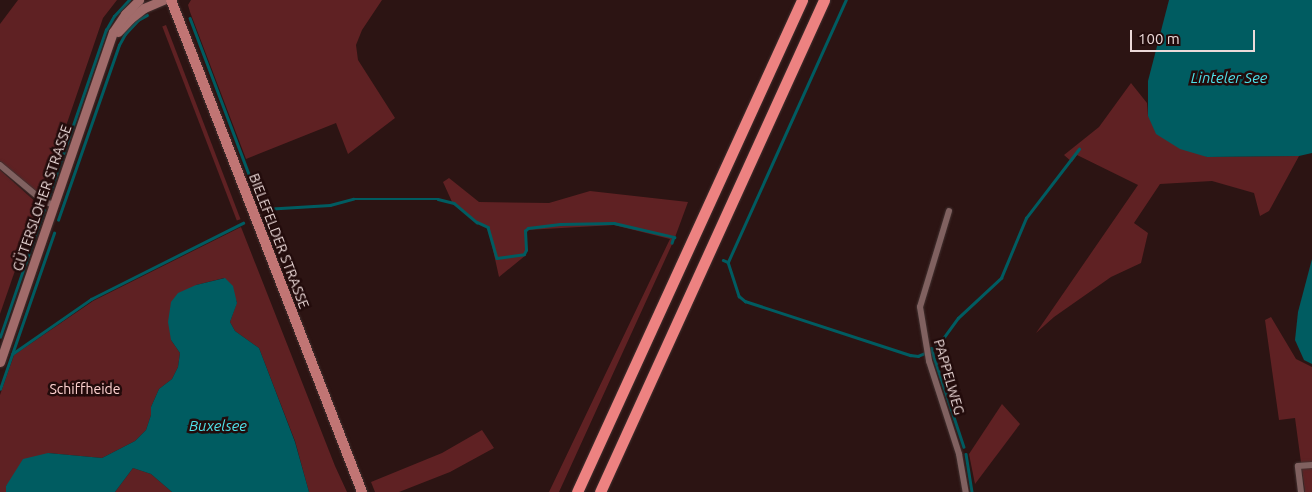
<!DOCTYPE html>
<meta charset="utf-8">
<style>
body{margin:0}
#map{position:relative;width:1312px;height:492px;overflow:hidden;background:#2c1413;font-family:Ubuntu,sans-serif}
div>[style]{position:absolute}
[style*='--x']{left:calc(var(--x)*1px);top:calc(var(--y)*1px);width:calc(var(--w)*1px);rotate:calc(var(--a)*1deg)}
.green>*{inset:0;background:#5f2123;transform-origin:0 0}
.water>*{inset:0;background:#005c61}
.stream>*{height:2.5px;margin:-1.25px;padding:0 1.25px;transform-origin:1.25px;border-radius:1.25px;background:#005c61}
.roads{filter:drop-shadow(0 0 1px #433231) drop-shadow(0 0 1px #433231)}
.street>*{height:6px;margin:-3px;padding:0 3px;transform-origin:3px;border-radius:3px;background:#806160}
.secondary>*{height:9px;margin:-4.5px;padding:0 4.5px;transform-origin:4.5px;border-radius:4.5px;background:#a16b6a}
.primary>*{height:10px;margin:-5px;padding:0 5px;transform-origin:5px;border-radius:5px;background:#c17574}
.highway>*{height:11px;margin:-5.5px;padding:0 5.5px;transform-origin:5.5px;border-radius:5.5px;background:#ed8281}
span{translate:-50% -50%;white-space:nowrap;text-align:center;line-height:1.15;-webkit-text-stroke:5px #220b0b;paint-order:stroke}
.street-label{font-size:14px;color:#ecdad9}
.park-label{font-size:14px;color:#ffd3d1}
.water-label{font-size:15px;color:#4fe1e9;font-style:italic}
.scale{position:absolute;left:1130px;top:30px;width:125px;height:22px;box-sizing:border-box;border:2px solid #ecdad9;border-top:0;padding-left:6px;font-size:15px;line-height:18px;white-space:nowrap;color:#ecdad9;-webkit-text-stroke:4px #220b0b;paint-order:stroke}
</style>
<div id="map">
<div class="green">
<div style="clip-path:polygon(18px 0,117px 0,103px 18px,42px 196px,0 161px,0 24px)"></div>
<div style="clip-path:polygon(191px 0,382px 0,362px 30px,356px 45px,358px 60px,395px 118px,348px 154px,336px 123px,246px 159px,190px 12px,188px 5px)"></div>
<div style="left:166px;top:25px;width:208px;height:4px;rotate:69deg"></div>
<div style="clip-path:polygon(1131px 83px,1147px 103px,1148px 116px,1207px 157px,1299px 156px,1269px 211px,1260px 216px,1254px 193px,1212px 181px,1160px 184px,1134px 223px,1148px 233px,1141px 263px,1111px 277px,1054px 317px,1036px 333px,1138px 185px,1077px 155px,1072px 162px,1064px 155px,1099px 127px)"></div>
<div style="clip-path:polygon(0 170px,38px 204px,0 314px)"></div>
<div style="clip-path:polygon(449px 178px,479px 202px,549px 203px,590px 191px,688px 202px,674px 240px,559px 492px,549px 492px,670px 239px,614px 225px,527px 230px,526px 255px,499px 277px,488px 227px,478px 224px,453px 204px,443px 182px)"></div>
<div style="clip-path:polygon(241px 227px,335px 466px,347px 492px,309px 492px,295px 441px,259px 348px,235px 331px,230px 322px,237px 302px,224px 278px,196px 285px,171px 340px,180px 353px,178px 367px,172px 379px,159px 389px,151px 407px,151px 415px,146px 430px,135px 441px,102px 458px,48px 453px,6px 486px,6px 492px,0 492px,0 395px,14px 355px,93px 301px)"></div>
<div style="clip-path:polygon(1271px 317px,1296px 359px,1312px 367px,1312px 492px,1305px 492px,1295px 418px,1279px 420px,1265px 320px)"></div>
<div style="clip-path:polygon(1002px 404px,1020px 424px,975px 484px,969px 454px)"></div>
<div style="clip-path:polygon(482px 430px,494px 448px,450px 472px,399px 492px,375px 492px,371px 482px,442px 453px)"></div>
<div style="clip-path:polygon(133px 468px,151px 474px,172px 492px,115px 492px)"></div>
</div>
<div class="water">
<div style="clip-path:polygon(1169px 0,1312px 0,1312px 153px,1299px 156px,1207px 157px,1180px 149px,1156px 134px,1148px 116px,1148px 81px)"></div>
<div style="clip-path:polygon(1312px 259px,1312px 364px,1304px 360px,1295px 340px,1298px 312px)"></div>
<div style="clip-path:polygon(225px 278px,233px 286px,237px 303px,230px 322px,235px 331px,259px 348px,295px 442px,309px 492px,172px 492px,151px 474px,133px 468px,115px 492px,6px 492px,6px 486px,23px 459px,48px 453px,102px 458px,135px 441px,146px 430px,151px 415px,151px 407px,159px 389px,172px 379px,178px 367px,180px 353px,171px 340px,168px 322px,171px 302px,178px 293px,196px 285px)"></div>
</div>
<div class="stream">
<div style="--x:190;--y:18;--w:196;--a:69.3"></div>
<div style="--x:48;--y:198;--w:178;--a:-71"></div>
<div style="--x:106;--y:30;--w:16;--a:-60"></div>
<div style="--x:114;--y:16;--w:22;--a:-47"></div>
<div style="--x:264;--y:209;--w:66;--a:-3.5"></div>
<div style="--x:330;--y:205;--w:24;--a:-15"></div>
<div style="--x:353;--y:199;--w:85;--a:0"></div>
<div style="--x:438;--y:199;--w:16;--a:14"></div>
<div style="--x:454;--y:203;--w:30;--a:40"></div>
<div style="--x:477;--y:222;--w:12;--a:24"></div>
<div style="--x:488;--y:227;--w:32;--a:74"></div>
<div style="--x:497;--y:258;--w:27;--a:-8"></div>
<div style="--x:524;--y:254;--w:4;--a:-63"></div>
<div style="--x:526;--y:250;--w:19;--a:-93"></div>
<div style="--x:525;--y:231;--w:4;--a:-45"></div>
<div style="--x:528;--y:228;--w:32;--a:-7"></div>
<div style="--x:560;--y:224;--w:54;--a:-1.1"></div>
<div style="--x:614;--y:223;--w:62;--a:13.1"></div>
<div style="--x:674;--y:237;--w:6;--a:108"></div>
<div style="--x:58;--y:220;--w:185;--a:-70.8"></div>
<div style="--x:119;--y:45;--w:13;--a:-61"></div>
<div style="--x:125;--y:34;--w:19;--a:-47"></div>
<div style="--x:138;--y:20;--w:10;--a:-29"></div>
<div style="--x:723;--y:260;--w:5;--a:22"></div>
<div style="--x:728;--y:262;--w:36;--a:72"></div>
<div style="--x:739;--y:296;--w:8;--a:40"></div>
<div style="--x:745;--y:301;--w:174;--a:18.1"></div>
<div style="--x:910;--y:355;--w:8;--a:7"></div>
<div style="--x:918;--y:356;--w:8;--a:-23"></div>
<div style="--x:728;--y:262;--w:287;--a:-65.8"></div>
<div style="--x:0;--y:337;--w:135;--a:-71"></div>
<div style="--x:931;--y:348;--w:104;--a:71.6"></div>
<div style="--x:931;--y:349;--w:9;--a:-32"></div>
<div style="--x:939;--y:344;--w:32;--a:-54"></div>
<div style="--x:958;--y:318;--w:59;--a:-42.9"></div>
<div style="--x:1001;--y:278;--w:65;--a:-67.4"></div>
<div style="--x:1026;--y:218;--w:87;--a:-52.5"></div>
<div style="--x:12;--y:354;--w:96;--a:-34.8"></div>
<div style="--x:91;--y:299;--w:170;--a:-26.6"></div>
<div style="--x:0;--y:389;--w:165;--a:-70.9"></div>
<div style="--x:966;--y:454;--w:38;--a:81"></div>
</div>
<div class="roads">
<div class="street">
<div style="--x:0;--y:165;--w:56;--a:39.9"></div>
<div style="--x:43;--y:201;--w:12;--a:20"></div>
<div style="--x:949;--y:211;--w:100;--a:106.8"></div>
<div style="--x:920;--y:307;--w:55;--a:80.5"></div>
<div style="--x:929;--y:361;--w:98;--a:72.1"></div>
<div style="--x:959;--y:454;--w:39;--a:80"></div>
<div style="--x:1301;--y:492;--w:26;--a:-97"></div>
<div style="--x:1298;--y:466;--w:14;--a:-4"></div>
</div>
<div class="secondary">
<div style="--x:118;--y:32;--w:18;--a:-47"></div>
<div style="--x:130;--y:19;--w:18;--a:-38"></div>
<div style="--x:144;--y:8;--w:21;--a:-23"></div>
<div style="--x:0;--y:362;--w:349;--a:-71.1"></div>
<div style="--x:113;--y:32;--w:22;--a:-56"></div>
<div style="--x:125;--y:14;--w:20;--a:-45"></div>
</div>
<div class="primary">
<div style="--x:171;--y:0;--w:528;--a:68.78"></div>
</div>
<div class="highway">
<div style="--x:577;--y:492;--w:541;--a:-65.42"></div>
<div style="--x:600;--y:492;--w:541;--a:-65.52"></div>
</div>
</div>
<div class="street-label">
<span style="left:42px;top:198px;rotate:-71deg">GÜTERSLOHER STRASSE</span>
<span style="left:279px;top:241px;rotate:69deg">BIELEFELDER STRASSE</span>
<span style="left:949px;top:377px;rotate:74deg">PAPPELWEG</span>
</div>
<div class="park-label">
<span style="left:85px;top:389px">Schiffheide</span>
</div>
<div class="water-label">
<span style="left:1229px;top:78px">Linteler See</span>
<span style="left:218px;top:426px">Buxelsee</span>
</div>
<div class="scale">100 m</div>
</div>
